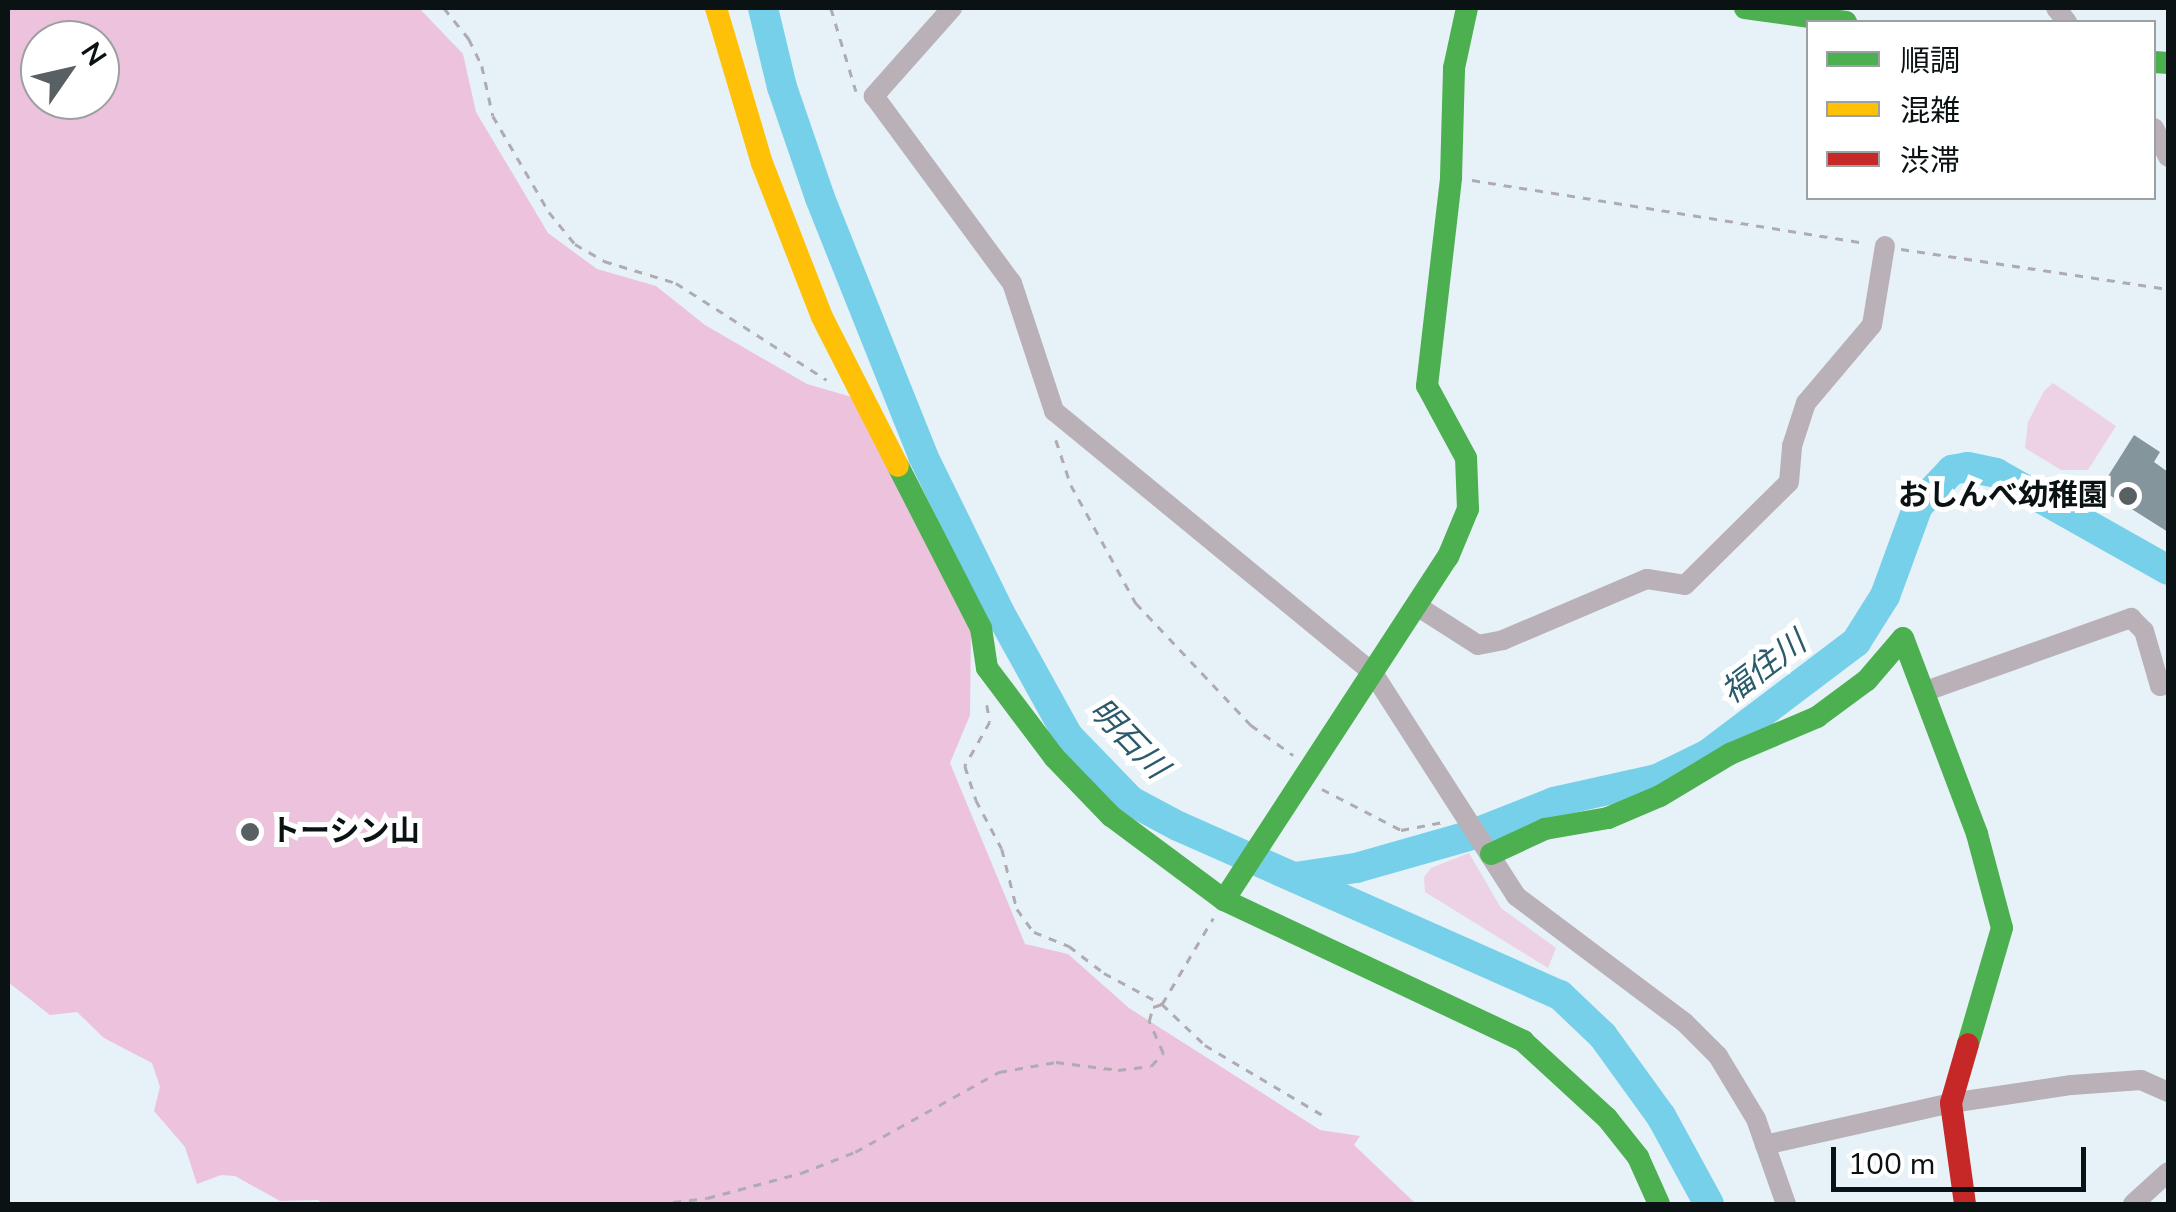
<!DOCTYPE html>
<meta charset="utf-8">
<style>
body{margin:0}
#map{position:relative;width:2176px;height:1212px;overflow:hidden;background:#e6f2f7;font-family:"Nunito Sans","Noto Sans JP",sans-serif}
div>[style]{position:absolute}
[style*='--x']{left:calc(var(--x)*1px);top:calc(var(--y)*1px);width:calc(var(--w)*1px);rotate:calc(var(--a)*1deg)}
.green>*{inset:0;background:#ecd2e4}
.forest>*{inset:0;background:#ecc2dd}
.river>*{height:30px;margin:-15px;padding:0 15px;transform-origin:15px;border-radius:15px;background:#77d0ea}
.building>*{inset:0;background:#84969b}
.path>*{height:2.5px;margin-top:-1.25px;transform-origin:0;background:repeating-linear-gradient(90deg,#afabb1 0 8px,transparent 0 16px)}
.street>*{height:20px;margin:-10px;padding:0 10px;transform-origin:10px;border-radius:10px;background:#bab0b8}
.fast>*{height:22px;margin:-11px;padding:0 11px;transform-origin:11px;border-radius:11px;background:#4caf50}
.slow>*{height:22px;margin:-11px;padding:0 11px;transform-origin:11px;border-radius:11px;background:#ffc107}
.jam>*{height:22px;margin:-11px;padding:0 11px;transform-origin:11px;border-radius:11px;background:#c62828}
.dots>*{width:28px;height:28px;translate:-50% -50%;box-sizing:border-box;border:5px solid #fff;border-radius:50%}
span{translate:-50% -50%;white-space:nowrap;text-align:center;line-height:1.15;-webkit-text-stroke:10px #fff;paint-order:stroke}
.poi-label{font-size:30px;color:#0b1214;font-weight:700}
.right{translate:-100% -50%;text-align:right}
.left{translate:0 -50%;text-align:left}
.water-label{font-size:32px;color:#2a5b6b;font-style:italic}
.frame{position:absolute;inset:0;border:10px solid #0b1214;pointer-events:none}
.legend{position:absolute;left:1806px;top:20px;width:350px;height:180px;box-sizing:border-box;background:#fff;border:2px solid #9da0a1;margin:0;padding:12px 18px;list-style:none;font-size:30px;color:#0b1214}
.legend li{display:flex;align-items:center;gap:20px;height:50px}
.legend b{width:50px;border:2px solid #9da0a1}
.north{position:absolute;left:20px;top:20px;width:100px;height:100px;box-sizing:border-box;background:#fff;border:2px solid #9da0a1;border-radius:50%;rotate:56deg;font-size:28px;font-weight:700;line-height:40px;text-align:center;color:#0b1214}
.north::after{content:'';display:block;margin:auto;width:35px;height:45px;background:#586063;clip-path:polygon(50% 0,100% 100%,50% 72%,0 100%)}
.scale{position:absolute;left:1831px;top:1147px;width:255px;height:45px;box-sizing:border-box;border:5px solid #0b1214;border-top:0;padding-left:12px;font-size:30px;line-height:35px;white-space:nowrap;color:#0b1214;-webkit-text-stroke:8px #fff;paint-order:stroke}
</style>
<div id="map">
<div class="green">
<div style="clip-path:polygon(2053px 383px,2116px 426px,2088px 470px,2061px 470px,2025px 448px,2028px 422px,2044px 391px)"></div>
<div style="clip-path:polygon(1469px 853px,1501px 908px,1556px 948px,1548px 968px,1425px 892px,1424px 877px,1431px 868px)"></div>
</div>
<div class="forest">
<div style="clip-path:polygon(evenodd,8px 8px,419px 8px,463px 54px,476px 112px,548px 233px,597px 269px,656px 286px,705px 325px,807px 384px,855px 398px,971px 631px,970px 715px,950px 763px,1025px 944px,1068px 954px,1129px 1008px,1320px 1130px,1360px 1136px,1354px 1145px,1416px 1204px,324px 1204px,318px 1200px,280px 1201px,235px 1176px,221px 1175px,197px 1184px,185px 1147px,154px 1111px,160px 1087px,152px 1063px,104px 1038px,77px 1012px,50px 1015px,8px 982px,8px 8px,40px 40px,100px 40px,100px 100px,40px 100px,40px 40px)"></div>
</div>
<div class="river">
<div style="--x:763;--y:8;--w:81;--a:76.5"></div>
<div style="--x:782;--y:87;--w:117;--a:71.1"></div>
<div style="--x:820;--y:198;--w:278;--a:68.2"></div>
<div style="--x:923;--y:456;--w:177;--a:63.9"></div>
<div style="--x:1001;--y:615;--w:138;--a:61"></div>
<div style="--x:1068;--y:736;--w:91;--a:45.9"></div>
<div style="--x:1131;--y:801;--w:53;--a:28"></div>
<div style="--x:1178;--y:826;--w:418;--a:23.9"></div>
<div style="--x:1560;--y:995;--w:59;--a:43.6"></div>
<div style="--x:1603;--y:1036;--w:99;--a:54.1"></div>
<div style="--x:1661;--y:1116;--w:100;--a:61.4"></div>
<div style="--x:1295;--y:877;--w:62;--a:-8.4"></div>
<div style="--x:1356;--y:868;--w:116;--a:-15.9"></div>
<div style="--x:1468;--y:836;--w:92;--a:-21.6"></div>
<div style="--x:1554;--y:802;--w:106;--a:-12.6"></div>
<div style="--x:1657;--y:779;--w:57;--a:-26.1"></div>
<div style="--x:1708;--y:754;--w:186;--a:-37.1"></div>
<div style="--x:1856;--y:642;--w:54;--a:-57.8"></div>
<div style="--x:1885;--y:596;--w:96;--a:-69.9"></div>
<div style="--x:1918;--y:506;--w:50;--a:-46.6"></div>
<div style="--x:1952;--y:470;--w:16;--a:-11"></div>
<div style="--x:1968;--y:467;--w:29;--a:12"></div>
<div style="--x:1996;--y:473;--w:197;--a:29.4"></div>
</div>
<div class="building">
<div style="clip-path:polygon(2134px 435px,2160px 452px,2154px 462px,2168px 472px,2168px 532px,2100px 489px)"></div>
</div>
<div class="path">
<div style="--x:444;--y:8;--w:40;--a:51"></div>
<div style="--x:469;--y:39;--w:30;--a:64"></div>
<div style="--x:482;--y:66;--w:51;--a:77.6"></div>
<div style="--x:493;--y:116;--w:111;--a:59.7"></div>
<div style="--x:549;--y:212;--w:41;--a:50.9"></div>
<div style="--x:575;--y:244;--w:34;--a:30"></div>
<div style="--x:604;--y:261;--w:75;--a:17"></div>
<div style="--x:676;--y:283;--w:179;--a:32.7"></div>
<div style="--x:831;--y:8;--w:87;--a:73.2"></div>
<div style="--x:1472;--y:180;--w:397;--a:9.1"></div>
<div style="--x:1901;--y:249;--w:270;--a:8.5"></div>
<div style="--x:1056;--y:440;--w:47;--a:71.6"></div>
<div style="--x:1071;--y:485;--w:135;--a:61.2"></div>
<div style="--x:1136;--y:603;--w:168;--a:46.7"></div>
<div style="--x:1251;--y:725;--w:52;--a:35.5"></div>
<div style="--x:987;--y:705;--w:17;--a:80"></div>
<div style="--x:990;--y:722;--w:51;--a:119.6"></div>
<div style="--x:965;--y:766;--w:36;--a:72"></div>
<div style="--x:976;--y:800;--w:55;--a:62"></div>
<div style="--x:1002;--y:849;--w:62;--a:76"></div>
<div style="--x:1017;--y:909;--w:29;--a:54"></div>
<div style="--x:1034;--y:932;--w:38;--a:22"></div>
<div style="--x:1069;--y:946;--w:44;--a:37.6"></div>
<div style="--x:1104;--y:973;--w:66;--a:28.1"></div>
<div style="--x:1162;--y:1004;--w:59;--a:43.6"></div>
<div style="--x:1205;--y:1045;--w:141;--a:30.8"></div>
<div style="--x:1322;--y:789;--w:89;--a:27.4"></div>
<div style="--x:1401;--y:830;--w:43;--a:-10.8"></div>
<div style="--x:657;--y:1204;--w:50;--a:-6.8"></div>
<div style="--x:707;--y:1198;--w:97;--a:-14.9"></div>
<div style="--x:801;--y:1173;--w:58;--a:-21.3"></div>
<div style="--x:855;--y:1152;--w:165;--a:-29.1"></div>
<div style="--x:999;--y:1072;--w:58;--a:-10"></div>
<div style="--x:1056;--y:1062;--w:63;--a:7.4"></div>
<div style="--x:1118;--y:1070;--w:33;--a:-7"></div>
<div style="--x:1151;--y:1066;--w:18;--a:-47"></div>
<div style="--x:1163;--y:1053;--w:35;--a:-114"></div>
<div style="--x:1149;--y:1021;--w:15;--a:-74"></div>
<div style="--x:1153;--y:1007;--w:9;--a:-18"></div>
<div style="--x:1162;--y:1004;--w:100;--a:-59.3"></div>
</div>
<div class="street">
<div style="--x:952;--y:8;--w:118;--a:131.6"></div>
<div style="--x:874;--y:96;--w:232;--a:53.6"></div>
<div style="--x:1012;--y:283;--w:135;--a:71.8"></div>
<div style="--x:1054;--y:411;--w:413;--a:39.4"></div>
<div style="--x:1373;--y:673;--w:265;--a:57.3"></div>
<div style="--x:1516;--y:896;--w:210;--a:36.9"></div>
<div style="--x:1684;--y:1022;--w:48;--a:45"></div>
<div style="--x:1718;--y:1056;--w:74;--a:58.9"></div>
<div style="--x:1756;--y:1119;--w:90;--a:70.6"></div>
<div style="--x:2056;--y:8;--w:18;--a:52"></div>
<div style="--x:2154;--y:128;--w:32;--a:64"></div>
<div style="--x:1417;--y:606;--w:72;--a:32.6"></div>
<div style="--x:1478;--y:645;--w:25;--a:-11"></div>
<div style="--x:1503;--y:640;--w:156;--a:-23"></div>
<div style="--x:1647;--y:579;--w:38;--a:9"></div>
<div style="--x:1685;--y:585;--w:146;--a:-44.7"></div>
<div style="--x:1789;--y:482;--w:36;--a:-85"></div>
<div style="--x:1792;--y:446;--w:45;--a:-72"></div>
<div style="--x:1806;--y:403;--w:102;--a:-49.8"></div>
<div style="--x:1872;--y:325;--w:80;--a:-80.7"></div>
<div style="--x:1926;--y:691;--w:218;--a:-19.6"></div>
<div style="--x:2131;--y:618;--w:18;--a:45"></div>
<div style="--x:2144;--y:631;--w:57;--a:73.8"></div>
<div style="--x:2160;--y:686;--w:8;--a:-14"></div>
<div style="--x:1765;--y:1145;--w:191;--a:-12.7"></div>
<div style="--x:1951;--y:1103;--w:122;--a:-8.5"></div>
<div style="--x:2072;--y:1085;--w:69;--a:-4.1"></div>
<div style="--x:2141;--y:1080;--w:30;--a:24"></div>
<div style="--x:2133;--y:1204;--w:47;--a:-42.4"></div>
</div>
<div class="fast">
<div style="--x:1745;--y:8;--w:102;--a:7.9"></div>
<div style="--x:2154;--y:62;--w:14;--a:4"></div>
<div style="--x:898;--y:466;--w:182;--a:62.9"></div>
<div style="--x:981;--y:628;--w:40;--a:81.5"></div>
<div style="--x:987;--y:668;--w:111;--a:53"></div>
<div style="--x:1054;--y:757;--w:82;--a:46"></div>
<div style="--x:1111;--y:816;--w:141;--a:36.6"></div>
<div style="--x:1224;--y:900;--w:331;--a:25.2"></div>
<div style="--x:1523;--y:1041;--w:114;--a:42.5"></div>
<div style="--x:1607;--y:1118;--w:50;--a:51.5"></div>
<div style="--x:1638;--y:1157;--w:51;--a:65.9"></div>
<div style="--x:1491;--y:854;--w:60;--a:-24.8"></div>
<div style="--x:1545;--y:829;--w:64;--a:-9.9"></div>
<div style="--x:1608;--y:818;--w:56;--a:-22.9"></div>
<div style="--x:1660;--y:796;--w:82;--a:-31"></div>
<div style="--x:1730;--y:754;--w:95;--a:-23"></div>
<div style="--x:1817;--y:717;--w:62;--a:-36.5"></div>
<div style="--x:1867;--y:680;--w:55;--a:-49.4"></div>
<div style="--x:1903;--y:638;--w:210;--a:69.3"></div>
<div style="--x:1977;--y:834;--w:97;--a:75.1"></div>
<div style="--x:2002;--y:928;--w:121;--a:106.3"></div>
<div style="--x:1224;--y:900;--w:410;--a:-56.9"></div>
<div style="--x:1448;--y:557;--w:52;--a:-67.4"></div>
<div style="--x:1468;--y:509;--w:51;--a:-92.2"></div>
<div style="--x:1466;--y:458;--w:82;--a:-118.4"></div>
<div style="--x:1427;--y:386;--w:210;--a:-83.4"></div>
<div style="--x:1451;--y:177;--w:109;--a:-88.4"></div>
<div style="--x:1454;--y:68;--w:61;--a:-77.8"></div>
</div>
<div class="slow">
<div style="--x:716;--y:8;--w:162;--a:73.5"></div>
<div style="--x:762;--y:163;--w:165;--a:68.7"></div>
<div style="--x:822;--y:317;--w:167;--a:63"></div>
</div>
<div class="jam">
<div style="--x:1965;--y:1204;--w:102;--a:-97.9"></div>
<div style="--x:1951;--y:1103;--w:61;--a:-73.9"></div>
</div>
<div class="dots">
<div style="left:2128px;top:496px;background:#586063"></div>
<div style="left:250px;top:832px;background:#586063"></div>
</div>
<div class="poi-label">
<span class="right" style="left:2108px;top:496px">おしんべ幼稚園</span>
<span class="left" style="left:270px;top:832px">トーシン山</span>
</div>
<div class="water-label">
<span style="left:1764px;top:668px;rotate:-37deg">福住川</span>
<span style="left:1128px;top:739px;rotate:46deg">明石川</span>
</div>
<div class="frame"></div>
<ul class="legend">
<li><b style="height:12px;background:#4caf50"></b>順調</li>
<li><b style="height:12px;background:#ffc107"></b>混雑</li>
<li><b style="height:12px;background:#c62828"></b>渋滞</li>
</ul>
<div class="north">N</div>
<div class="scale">100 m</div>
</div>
